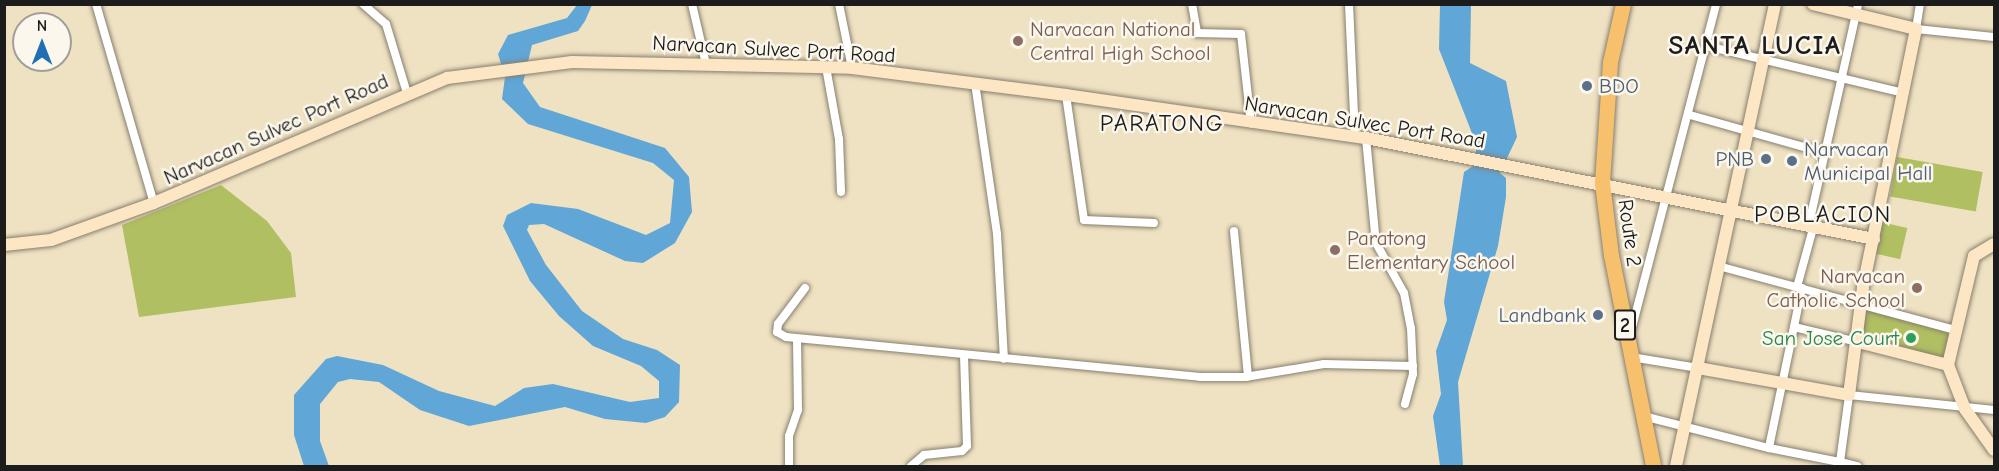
<!DOCTYPE html>
<style>
body{margin:0}
#map{position:relative;width:1999px;height:471px;overflow:hidden;background:#efe2c2;font-family:"Comic Neue",sans-serif}
div>[style]{position:absolute}
[style*='--x']{left:calc(var(--x)*1px);top:calc(var(--y)*1px);width:calc(var(--w)*1px);rotate:calc(var(--a)*1deg)}
.green>*{inset:0;background:#b0bf62;transform-origin:0 0}
.water>*{inset:0;background:#60a6d6}
.roads{filter:drop-shadow(0 0 2px #867f6f) drop-shadow(0 0 2px #867f6f)}
.street>*{height:8px;margin:-4px;padding:0 4px;transform-origin:4px;border-radius:4px;background:#fff}
.secondary>*{height:12px;margin:-6px;padding:0 6px;transform-origin:6px;border-radius:6px;background:#fce6c4}
.highway>*{height:15px;margin:-7.5px;padding:0 7.5px;transform-origin:7.5px;border-radius:7.5px;background:#f7c06c}
.dots>*{width:16px;height:16px;translate:-50% -50%;box-sizing:border-box;border:3px solid #fbf7ec;border-radius:50%}
span{translate:-50% -50%;white-space:nowrap;text-align:center;line-height:1.15;-webkit-text-stroke:5px #fbf7ec;paint-order:stroke}
.shield-label span{padding:2px 4px;background:#fbf7ec;border:2px solid;border-radius:4px;-webkit-text-stroke-width:0}
.shield-label{font-size:20px;color:#1c1c1c;font-weight:700}
.education-label{font-size:21px;color:#785e54}
.left{translate:0 -50%;text-align:left}
.right{translate:-100% -50%;text-align:right}
.street-label{font-size:21px;color:#1c1c1c}
.service-label{font-size:21px;color:#4e5e75}
.leisure-label{font-size:21px;color:#27864d}
.quarter-label{font-size:24px;color:#1c1c1c;letter-spacing:1.5px}
.district-label{font-size:27px;color:#1c1c1c;font-weight:700;letter-spacing:1.5px}
.frame{position:absolute;inset:0;border:6px solid #1c1c1c;pointer-events:none}
.north{position:absolute;left:12px;top:12px;width:60px;height:60px;box-sizing:border-box;background:#fbf7ec;border:2px solid #a29f99;border-radius:50%;rotate:0deg;font-size:16px;font-weight:700;line-height:24px;text-align:center;color:#1c1c1c}
.north::after{content:'';display:block;margin:auto;width:21px;height:27px;background:#1f6fb2;clip-path:polygon(50% 0,100% 100%,50% 72%,0 100%)}
</style>
<div id="map">
<div class="green">
<div style="left:1897px;top:157px;width:87px;height:40px;rotate:10deg"></div>
<div style="clip-path:polygon(221px 185px,267px 221px,291px 253px,296px 297px,139px 317px,122px 225px)"></div>
<div style="left:1881px;top:222px;width:27px;height:32px;rotate:13deg"></div>
<div style="clip-path:polygon(1864px 306px,1947px 331px,1950px 339px,1942px 361px,1860px 340px)"></div>
</div>
<div class="water">
<div style="clip-path:polygon(577px 5px,592px 5px,585px 21px,578px 31px,532px 45px,523px 83px,540px 107px,665px 148px,689px 177px,692px 212px,675px 243px,643px 263px,625px 261px,544px 224px,529px 225px,527px 230px,546px 265px,582px 311px,623px 339px,657px 350px,680px 365px,679px 402px,665px 417px,646px 423px,605px 419px,565px 407px,469px 426px,420px 410px,379px 382px,350px 379px,338px 382px,320px 404px,320px 441px,329px 466px,304px 466px,294px 435px,294px 395px,326px 359px,337px 356px,383px 365px,439px 391px,495px 406px,524px 388px,553px 384px,630px 402px,659px 398px,659px 381px,641px 366px,593px 346px,559px 316px,530px 281px,503px 226px,507px 215px,531px 203px,578px 209px,646px 235px,670px 223px,674px 180px,653px 163px,528px 124px,502px 99px,505px 77px,498px 54px,508px 35px,567px 18px)"></div>
<div style="clip-path:polygon(1440px 5px,1471px 5px,1470px 63px,1506px 81px,1517px 137px,1500px 173px,1506px 178px,1506px 197px,1498px 246px,1458px 382px,1463px 466px,1440px 466px,1433px 416px,1441px 394px,1436px 351px,1447px 320px,1444px 302px,1464px 172px,1473px 166px,1477px 146px,1439px 49px)"></div>
</div>
<div class="roads">
<div class="street">
<div style="--x:96;--y:4;--w:207;--a:73.8"></div>
<div style="--x:363;--y:4;--w:30;--a:41"></div>
<div style="--x:386;--y:24;--w:72;--a:73.1"></div>
<div style="--x:692;--y:4;--w:62;--a:76.9"></div>
<div style="--x:839;--y:4;--w:65;--a:78.5"></div>
<div style="--x:1192;--y:4;--w:29;--a:80"></div>
<div style="--x:1197;--y:33;--w:44;--a:1.3"></div>
<div style="--x:1241;--y:34;--w:90;--a:83.6"></div>
<div style="--x:1349;--y:4;--w:132;--a:87.4"></div>
<div style="--x:1920;--y:4;--w:25;--a:99"></div>
<div style="--x:1916;--y:29;--w:78;--a:5.9"></div>
<div style="--x:1707;--y:46;--w:203;--a:13.4"></div>
<div style="--x:826;--y:67;--w:73;--a:79.8"></div>
<div style="--x:839;--y:139;--w:53;--a:87.8"></div>
<div style="--x:975;--y:83;--w:153;--a:81.7"></div>
<div style="--x:997;--y:234;--w:125;--a:86.8"></div>
<div style="--x:1066;--y:95;--w:126;--a:81.8"></div>
<div style="--x:1084;--y:220;--w:70;--a:2.5"></div>
<div style="--x:1690;--y:115;--w:140;--a:15.7"></div>
<div style="--x:1366;--y:138;--w:105;--a:84.6"></div>
<div style="--x:1376;--y:243;--w:57;--a:60.8"></div>
<div style="--x:1404;--y:293;--w:36;--a:79"></div>
<div style="--x:1411;--y:328;--w:46;--a:87.5"></div>
<div style="--x:1413;--y:374;--w:31;--a:105"></div>
<div style="--x:1809;--y:224;--w:225;--a:-77.4"></div>
<div style="--x:1234;--y:231;--w:146;--a:84.5"></div>
<div style="--x:1722;--y:267;--w:241;--a:15.1"></div>
<div style="--x:1797;--y:287;--w:64;--a:-74.7"></div>
<div style="--x:805;--y:288;--w:45;--a:126.9"></div>
<div style="--x:778;--y:324;--w:8;--a:97"></div>
<div style="--x:777;--y:332;--w:10;--a:29"></div>
<div style="--x:786;--y:337;--w:416;--a:5.5"></div>
<div style="--x:1200;--y:377;--w:45;--a:0"></div>
<div style="--x:1245;--y:377;--w:80;--a:-9.3"></div>
<div style="--x:1324;--y:364;--w:89;--a:1.3"></div>
<div style="--x:1802;--y:288;--w:163;--a:101.7"></div>
<div style="--x:1769;--y:448;--w:72;--a:11.2"></div>
<div style="--x:1840;--y:462;--w:68;--a:-82.3"></div>
<div style="--x:1849;--y:395;--w:146;--a:5.9"></div>
<div style="--x:1794;--y:327;--w:66;--a:13.2"></div>
<div style="--x:1630;--y:335;--w:342;--a:-75.4"></div>
<div style="--x:1631;--y:357;--w:68;--a:9.3"></div>
<div style="--x:1643;--y:416;--w:130;--a:14.3"></div>
<div style="--x:1840;--y:462;--w:18;--a:13"></div>
<div style="--x:789;--y:466;--w:30;--a:-90"></div>
<div style="--x:789;--y:436;--w:28;--a:-71"></div>
<div style="--x:798;--y:410;--w:71;--a:-90.8"></div>
<div style="--x:911;--y:466;--w:17;--a:-40"></div>
<div style="--x:924;--y:455;--w:38;--a:-6"></div>
<div style="--x:962;--y:451;--w:7;--a:-45"></div>
<div style="--x:967;--y:446;--w:90;--a:-91.9"></div>
</div>
<div class="secondary">
<div style="--x:4;--y:245;--w:47;--a:-6.1"></div>
<div style="--x:51;--y:240;--w:109;--a:-19.8"></div>
<div style="--x:154;--y:203;--w:319;--a:-23.1"></div>
<div style="--x:447;--y:78;--w:126;--a:-7.3"></div>
<div style="--x:572;--y:62;--w:280;--a:1.2"></div>
<div style="--x:852;--y:68;--w:216;--a:7.2"></div>
<div style="--x:1066;--y:95;--w:303;--a:8.2"></div>
<div style="--x:1366;--y:138;--w:518;--a:11.24"></div>
<div style="--x:1858;--y:342;--w:93;--a:14.3"></div>
<div style="--x:1948;--y:365;--w:112;--a:-76.6"></div>
<div style="--x:1974;--y:256;--w:23;--a:-31"></div>
<div style="--x:1948;--y:365;--w:47;--a:68.9"></div>
<div style="--x:1965;--y:409;--w:50;--a:54.7"></div>
<div style="--x:1698;--y:368;--w:153;--a:10.1"></div>
<div style="--x:1849;--y:395;--w:109;--a:-82.6"></div>
<div style="--x:1863;--y:287;--w:263;--a:-78.4"></div>
<div style="--x:1916;--y:29;--w:106;--a:-166.4"></div>
<div style="--x:1676;--y:466;--w:472;--a:-77.9"></div>
</div>
<div class="highway">
<div style="--x:1623;--y:4;--w:59;--a:102.6"></div>
<div style="--x:1610;--y:62;--w:121;--a:93.8"></div>
<div style="--x:1602;--y:183;--w:73;--a:82.9"></div>
<div style="--x:1611;--y:255;--w:215;--a:78.7"></div>
</div>
</div>
<div class="dots">
<div style="left:1018px;top:41px;background:#8d6e63"></div>
<div style="left:1587px;top:86px;background:#5c6f8a"></div>
<div style="left:1766px;top:159px;background:#5c6f8a"></div>
<div style="left:1792px;top:161px;background:#5c6f8a"></div>
<div style="left:1335px;top:250px;background:#8d6e63"></div>
<div style="left:1917px;top:288px;background:#8d6e63"></div>
<div style="left:1598px;top:315px;background:#5c6f8a"></div>
<div style="left:1911px;top:338px;background:#2e9e5b"></div>
</div>
<div class="shield-label">
<span style="left:1625px;top:325px">2</span>
</div>
<div class="education-label">
<span class="left" style="left:1030px;top:41px">Narvacan National<br>Central High School</span>
<span class="left" style="left:1347px;top:250px">Paratong<br>Elementary School</span>
<span class="right" style="left:1905px;top:288px">Narvacan<br>Catholic School</span>
</div>
<div class="street-label">
<span style="left:774px;top:49px;rotate:3deg">Narvacan Sulvec Port Road</span>
<span style="left:1365px;top:122px;rotate:9deg">Narvacan Sulvec Port Road</span>
<span style="left:276px;top:129px;rotate:-24deg">Narvacan Sulvec Port Road</span>
<span style="left:1630px;top:233px;rotate:82deg">Route 2</span>
</div>
<div class="service-label">
<span class="left" style="left:1599px;top:86px">BDO</span>
<span class="left" style="left:1804px;top:161px">Narvacan<br>Municipal Hall</span>
<span class="right" style="left:1754px;top:159px">PNB</span>
<span class="right" style="left:1586px;top:315px">Landbank</span>
</div>
<div class="leisure-label">
<span class="right" style="left:1899px;top:338px">San Jose Court</span>
</div>
<div class="quarter-label">
<span style="left:1162px;top:124px">PARATONG</span>
<span style="left:1823px;top:215px">POBLACION</span>
</div>
<div class="district-label">
<span style="left:1755px;top:46px">SANTA LUCIA</span>
</div>
<div class="frame"></div>
<div class="north">N</div>
</div>
